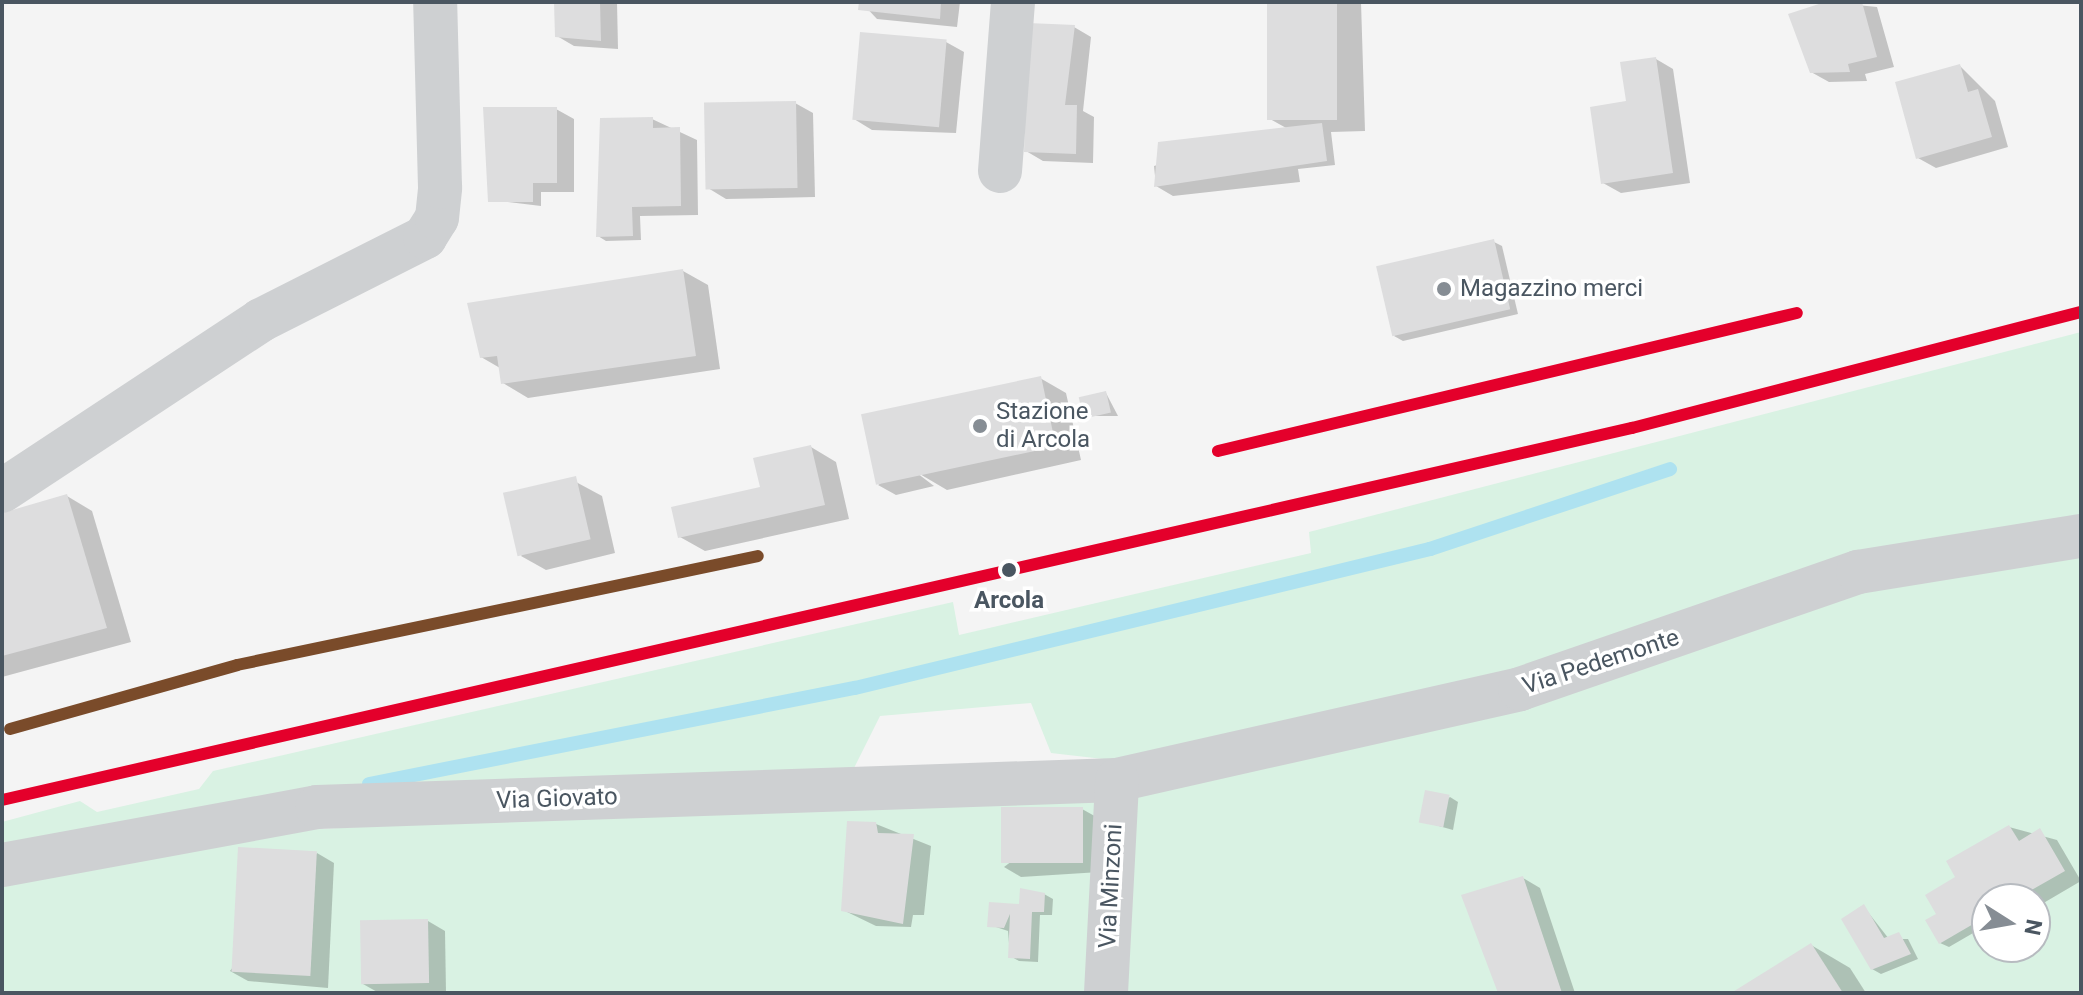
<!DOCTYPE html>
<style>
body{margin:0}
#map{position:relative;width:2083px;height:995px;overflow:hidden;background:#f4f4f4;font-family:Roboto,sans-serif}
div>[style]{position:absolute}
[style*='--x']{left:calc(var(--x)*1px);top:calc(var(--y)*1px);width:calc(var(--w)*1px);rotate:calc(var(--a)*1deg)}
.green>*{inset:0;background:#d9f2e3}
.shadow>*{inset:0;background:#0003}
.stream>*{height:14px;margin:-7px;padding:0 7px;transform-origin:7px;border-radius:7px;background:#aee2f0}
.building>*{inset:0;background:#ddddde;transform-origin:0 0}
.street>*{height:44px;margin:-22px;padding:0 22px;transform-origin:22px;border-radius:22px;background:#ced0d2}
.rail-1>*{height:12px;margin:-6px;padding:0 6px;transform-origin:6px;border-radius:6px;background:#e4002b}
.rail-2>*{height:12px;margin:-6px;padding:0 6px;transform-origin:6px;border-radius:6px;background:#7a4b2a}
.dots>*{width:22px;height:22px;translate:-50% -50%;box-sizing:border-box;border:4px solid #fff;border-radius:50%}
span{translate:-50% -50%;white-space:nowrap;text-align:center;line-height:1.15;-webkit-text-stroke:7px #fff;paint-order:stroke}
.poi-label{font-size:24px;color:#4a5661}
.left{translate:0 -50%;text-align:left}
.stop-label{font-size:24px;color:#4a5661;font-weight:700}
.street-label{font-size:24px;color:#4a5661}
.frame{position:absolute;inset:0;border:4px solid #4a5661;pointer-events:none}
.north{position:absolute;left:1971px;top:883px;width:80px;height:80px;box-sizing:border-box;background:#fff;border:2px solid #b7bbc0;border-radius:50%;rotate:101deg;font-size:22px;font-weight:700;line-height:32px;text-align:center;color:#4a5661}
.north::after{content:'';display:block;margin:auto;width:28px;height:36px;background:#868d94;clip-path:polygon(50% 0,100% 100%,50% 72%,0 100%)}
</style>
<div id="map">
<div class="green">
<div style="clip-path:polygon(2081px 332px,2081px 524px,1516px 678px,1138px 763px,1051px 753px,1031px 703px,880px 716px,849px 778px,2px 855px,2px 822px,80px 801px,97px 812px,199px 789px,213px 771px,953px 602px,959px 635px,1311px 553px,1309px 532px)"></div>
<div style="clip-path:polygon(evenodd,2081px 543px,2081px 993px,1112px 993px,1123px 786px,1860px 578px,2081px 543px,1987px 899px,2035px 899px,2035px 947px,1987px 947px,1987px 899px)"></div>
<div style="clip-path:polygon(1110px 787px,1099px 993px,2px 993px,2px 871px,190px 836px)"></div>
</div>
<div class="shadow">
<div style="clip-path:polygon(556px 2px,617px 2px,618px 49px,574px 46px,557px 36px)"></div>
<div style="clip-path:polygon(861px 2px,960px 2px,957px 27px,877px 19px)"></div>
<div style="clip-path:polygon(1269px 2px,1361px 2px,1365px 131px,1331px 132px,1335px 165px,1298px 169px,1300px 182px,1173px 196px,1156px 186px,1154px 166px,1288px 129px,1270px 119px)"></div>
<div style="clip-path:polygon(1827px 2px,1877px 7px,1894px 67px,1865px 74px,1867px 81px,1829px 82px,1811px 72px)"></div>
<div style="clip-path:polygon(1074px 27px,1091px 37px,1083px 111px,1094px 117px,1093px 163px,1043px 161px,1026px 151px)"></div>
<div style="clip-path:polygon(946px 42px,964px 52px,956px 133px,872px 130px,854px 119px)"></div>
<div style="clip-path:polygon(1656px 59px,1673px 69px,1690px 183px,1621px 193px,1603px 183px,1628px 103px)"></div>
<div style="clip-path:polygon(1960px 66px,1995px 101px,2008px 147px,1936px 168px,1918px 158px)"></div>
<div style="clip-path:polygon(795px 103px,813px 113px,815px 197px,726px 199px,708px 188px)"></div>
<div style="clip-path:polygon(485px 109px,556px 109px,574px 119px,574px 192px,541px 192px,541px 206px,490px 200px)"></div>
<div style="clip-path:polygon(652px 119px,697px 140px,698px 215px,640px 216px,641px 240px,606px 241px,598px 236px,602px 120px)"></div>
<div style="clip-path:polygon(1494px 242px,1502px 246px,1518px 314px,1403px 341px,1394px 336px)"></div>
<div style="clip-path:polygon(683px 271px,708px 285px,720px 369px,528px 398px,503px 383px,500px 368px,481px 357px)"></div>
<div style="clip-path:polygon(1040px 378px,1066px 393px,1081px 460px,947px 490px,913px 470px,934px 486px,896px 495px,878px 485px)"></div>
<div style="clip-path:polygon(1106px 393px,1118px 416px,1085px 416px)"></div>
<div style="clip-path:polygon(811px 447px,836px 462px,849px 519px,705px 551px,680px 537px,762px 489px)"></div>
<div style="clip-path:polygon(576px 482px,602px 496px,615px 553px,546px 570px,521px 556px)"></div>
<div style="clip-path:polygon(67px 496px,92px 511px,131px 642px,2px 677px,2px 514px)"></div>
<div style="clip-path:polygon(1450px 797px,1458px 802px,1453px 830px,1421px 821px)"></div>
<div style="clip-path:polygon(1082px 809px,1100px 819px,1100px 872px,1021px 877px,1004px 867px)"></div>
<div style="clip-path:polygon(876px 824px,931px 846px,924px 915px,913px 915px,911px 927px,876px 926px,843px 910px)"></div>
<div style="clip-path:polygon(2009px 827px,2057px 840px,2081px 881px,2035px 908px,2035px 899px,1987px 899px,1987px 925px,1949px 947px,1940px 943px,1938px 914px,1955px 879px)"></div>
<div style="clip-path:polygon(317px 853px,334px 863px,328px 988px,248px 981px,230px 971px)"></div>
<div style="clip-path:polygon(1523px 878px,1540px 888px,1575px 993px,1501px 993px)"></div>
<div style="clip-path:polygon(1044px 894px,1053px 899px,1052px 915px,1040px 915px,1038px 962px,1019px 961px,1010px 956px,1008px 931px,990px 925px)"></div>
<div style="clip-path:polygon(1864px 907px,1889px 939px,1908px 939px,1918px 959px,1881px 974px,1872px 969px)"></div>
<div style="clip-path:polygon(428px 921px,445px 931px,446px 992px,379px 993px,363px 984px)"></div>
<div style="clip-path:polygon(1811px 945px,1850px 968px,1866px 993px,1735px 993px)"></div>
</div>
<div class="stream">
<div style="--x:369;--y:784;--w:495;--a:-11.2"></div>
<div style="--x:855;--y:688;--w:592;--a:-13.59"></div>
<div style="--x:1430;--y:549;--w:253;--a:-18.4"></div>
</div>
<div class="building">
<div style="clip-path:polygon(554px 2px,600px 2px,601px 41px,555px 37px)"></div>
<div style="clip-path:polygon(859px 2px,941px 2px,940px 19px,858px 10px)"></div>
<div style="left:1267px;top:2px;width:70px;height:118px"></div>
<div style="clip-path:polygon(1825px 2px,1862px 2px,1877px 57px,1848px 64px,1850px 72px,1810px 73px,1788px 14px)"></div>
<div style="clip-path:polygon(1028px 23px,1075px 25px,1065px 105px,1077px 105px,1076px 154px,1024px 152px)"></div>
<div style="left:860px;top:32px;width:87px;height:88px;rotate:5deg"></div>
<div style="clip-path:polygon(1656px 57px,1673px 173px,1601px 184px,1590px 107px,1626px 101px,1620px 62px)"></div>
<div style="clip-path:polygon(1960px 64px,1968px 92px,1978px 89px,1992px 137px,1916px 159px,1895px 82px)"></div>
<div style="left:796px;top:101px;width:87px;height:92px;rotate:89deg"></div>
<div style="clip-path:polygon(483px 107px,557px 107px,557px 183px,533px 183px,533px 202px,488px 202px)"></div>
<div style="clip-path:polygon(653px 117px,653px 128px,680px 127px,681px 206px,632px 207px,633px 236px,596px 237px,600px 118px)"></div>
<div style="clip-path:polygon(1322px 123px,1327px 161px,1154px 187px,1158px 142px)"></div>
<div style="left:1494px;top:239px;width:72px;height:121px;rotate:77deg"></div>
<div style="clip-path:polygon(683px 269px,696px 356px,501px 384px,497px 356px,480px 358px,467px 303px)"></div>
<div style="left:1041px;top:376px;width:72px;height:184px;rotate:78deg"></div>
<div style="left:1106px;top:391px;width:22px;height:28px;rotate:77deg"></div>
<div style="clip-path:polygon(811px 445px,825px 505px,678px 538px,671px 507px,760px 487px,753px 458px)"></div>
<div style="left:576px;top:476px;width:65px;height:75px;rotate:77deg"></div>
<div style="clip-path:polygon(67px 494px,107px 628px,2px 656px,2px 513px)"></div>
<div style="left:1425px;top:790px;width:25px;height:33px;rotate:11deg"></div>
<div style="left:1083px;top:807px;width:56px;height:82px;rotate:90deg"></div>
<div style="clip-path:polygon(847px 821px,876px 822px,878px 833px,914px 834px,903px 924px,841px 911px)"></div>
<div style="clip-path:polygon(2009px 825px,2019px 841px,2040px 828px,2065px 871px,2016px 899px,1987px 899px,1987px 916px,1939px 944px,1925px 920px,1936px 914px,1925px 895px,1955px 877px,1946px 861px)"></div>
<div style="left:238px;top:847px;width:79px;height:125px;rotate:3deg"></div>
<div style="clip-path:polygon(1523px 876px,1562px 993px,1498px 993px,1461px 895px)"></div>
<div style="clip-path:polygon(1020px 888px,1045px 893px,1044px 912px,1032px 912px,1030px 959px,1008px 958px,1010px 914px,1004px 928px,987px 927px,989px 902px,1019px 904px)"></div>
<div style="clip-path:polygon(1864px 904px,1884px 938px,1899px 932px,1911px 954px,1871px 970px,1841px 919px)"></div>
<div style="left:428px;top:919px;width:64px;height:68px;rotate:89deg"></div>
<div style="clip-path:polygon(1811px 943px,1843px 993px,1731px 993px)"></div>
</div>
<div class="street">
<div style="--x:1000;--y:171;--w:169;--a:-85.6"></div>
<div style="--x:2;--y:491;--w:310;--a:-33.4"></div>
<div style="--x:261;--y:320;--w:184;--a:-26.8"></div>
<div style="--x:425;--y:237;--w:22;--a:-58"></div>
<div style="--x:437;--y:218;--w:31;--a:-84"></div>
<div style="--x:440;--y:187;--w:185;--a:-91.5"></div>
<div style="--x:2;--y:865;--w:320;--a:-10.4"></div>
<div style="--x:317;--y:807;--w:800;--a:-1.93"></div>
<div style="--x:1117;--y:780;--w:413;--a:-12.7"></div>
<div style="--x:1520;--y:689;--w:358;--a:-19.1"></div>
<div style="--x:1858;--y:572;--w:226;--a:-9.2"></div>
<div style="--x:1106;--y:993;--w:213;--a:-87"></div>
</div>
<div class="rail-1">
<div style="--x:1218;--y:451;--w:595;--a:-13.41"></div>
<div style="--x:2;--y:800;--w:1672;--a:-12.86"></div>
<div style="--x:1632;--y:428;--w:464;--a:-14.5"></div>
</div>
<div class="rail-2">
<div style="--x:10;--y:729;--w:236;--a:-15.7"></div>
<div style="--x:237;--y:665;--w:532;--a:-11.82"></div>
</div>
<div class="dots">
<div style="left:1444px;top:289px;background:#868d94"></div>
<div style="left:980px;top:426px;background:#868d94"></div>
<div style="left:1009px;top:570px;background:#4a5661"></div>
</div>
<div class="poi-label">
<span class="left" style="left:1460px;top:289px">Magazzino merci</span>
<span class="left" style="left:996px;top:426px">Stazione<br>di Arcola</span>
</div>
<div class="stop-label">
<span style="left:1009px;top:601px">Arcola</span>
</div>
<div class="street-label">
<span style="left:1601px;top:662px;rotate:-18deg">Via Pedemonte</span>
<span style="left:557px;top:799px;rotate:-2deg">Via Giovato</span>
<span style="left:1111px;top:886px;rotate:-87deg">Via Minzoni</span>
</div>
<div class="frame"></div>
<div class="north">N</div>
</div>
